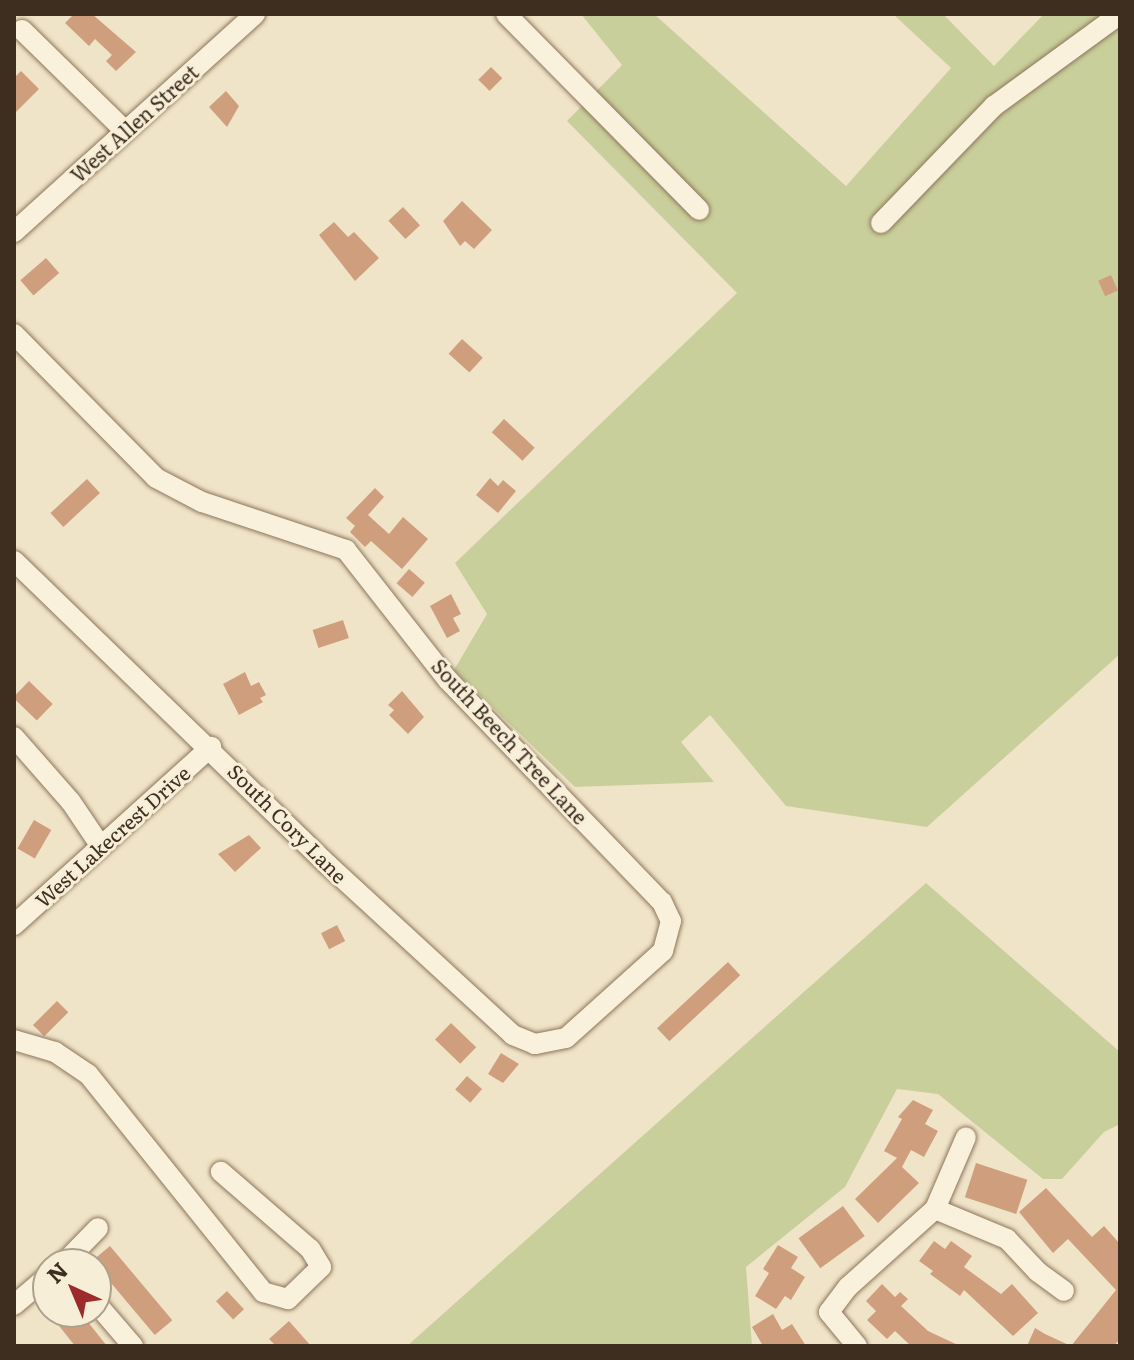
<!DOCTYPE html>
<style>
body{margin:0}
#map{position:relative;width:1134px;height:1360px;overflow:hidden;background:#f0e4c8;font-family:Literata,serif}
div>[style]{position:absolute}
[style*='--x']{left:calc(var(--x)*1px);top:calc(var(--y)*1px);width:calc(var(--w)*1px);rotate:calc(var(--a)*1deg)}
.green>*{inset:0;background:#c9cf9b}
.building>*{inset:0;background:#cf9f7d;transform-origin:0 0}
.roads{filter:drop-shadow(0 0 2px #8d765c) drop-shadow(0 0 2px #8d765c)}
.minor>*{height:20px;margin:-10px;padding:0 10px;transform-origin:10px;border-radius:10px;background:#faf1dc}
span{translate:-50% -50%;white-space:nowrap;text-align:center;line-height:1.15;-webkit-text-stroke:6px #f7eed8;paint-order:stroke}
.street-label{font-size:20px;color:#3d2e20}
.frame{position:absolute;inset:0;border:16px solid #3d2e20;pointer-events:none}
.north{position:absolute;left:32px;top:1248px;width:80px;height:80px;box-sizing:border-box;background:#f7eed8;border:2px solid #ada18e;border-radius:50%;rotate:316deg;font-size:22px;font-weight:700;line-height:32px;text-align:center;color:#3d2e20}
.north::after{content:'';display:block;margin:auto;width:28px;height:36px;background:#9e2a2b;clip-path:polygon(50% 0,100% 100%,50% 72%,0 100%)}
</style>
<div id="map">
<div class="green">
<div style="clip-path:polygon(581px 14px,654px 14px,846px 186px,951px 68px,893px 14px,943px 14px,994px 66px,1044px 14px,1120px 14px,1120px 654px,927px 827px,786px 806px,710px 715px,681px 742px,714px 782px,575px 787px,454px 670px,487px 614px,455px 563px,737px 293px,567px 121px,622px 65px)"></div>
<div style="clip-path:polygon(926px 883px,1120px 1052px,1120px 1124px,1104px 1132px,1062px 1179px,1043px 1179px,938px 1094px,897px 1089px,845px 1187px,746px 1267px,752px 1346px,407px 1346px)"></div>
</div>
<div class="building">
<div style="clip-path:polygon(74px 14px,92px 14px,136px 52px,116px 71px,106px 61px,112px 55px,95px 39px,89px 46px,65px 23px)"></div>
<div style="left:491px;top:67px;width:16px;height:18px;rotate:45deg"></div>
<div style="clip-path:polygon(21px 71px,39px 89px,14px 114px,14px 78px)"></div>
<div style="clip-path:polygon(226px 91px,239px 106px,227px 127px,209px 107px)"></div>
<div style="clip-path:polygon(462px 201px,492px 230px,474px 249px,465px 241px,460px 246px,443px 221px)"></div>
<div style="left:403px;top:207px;width:25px;height:20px;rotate:47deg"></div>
<div style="clip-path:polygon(334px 222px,348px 237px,354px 232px,379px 258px,355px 281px,319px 235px)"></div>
<div style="left:46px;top:258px;width:20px;height:34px;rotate:49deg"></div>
<div style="left:1111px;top:275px;width:17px;height:14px;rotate:66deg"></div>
<div style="left:462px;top:339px;width:28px;height:20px;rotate:42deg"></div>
<div style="left:504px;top:419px;width:42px;height:18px;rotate:43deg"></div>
<div style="clip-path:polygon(490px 478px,498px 486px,503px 480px,516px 491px,498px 513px,476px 495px)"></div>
<div style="left:87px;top:479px;width:19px;height:50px;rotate:47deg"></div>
<div style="clip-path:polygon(375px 488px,384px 497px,368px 515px,389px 534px,403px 517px,428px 539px,402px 569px,371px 541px,365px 547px,350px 532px,355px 526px,346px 518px)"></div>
<div style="left:409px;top:569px;width:21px;height:19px;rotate:41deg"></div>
<div style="clip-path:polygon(451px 594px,461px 614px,453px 618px,460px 631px,447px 638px,430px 606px)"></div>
<div style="left:343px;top:620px;width:19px;height:32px;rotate:72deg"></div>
<div style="clip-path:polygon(245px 672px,251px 686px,259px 682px,266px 695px,260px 698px,263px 702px,239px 715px,223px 684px)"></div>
<div style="left:29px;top:681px;width:33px;height:23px;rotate:44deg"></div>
<div style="clip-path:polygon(402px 691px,424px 717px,408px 734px,389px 715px,394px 710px,388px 705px)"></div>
<div style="left:34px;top:820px;width:20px;height:33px;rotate:30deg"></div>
<div style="clip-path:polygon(249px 835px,261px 848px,235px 872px,218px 854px)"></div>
<div style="left:337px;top:925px;width:18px;height:18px;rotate:63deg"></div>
<div style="left:728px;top:962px;width:18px;height:97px;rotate:47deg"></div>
<div style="left:57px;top:1001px;width:16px;height:34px;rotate:45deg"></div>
<div style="left:451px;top:1023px;width:35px;height:23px;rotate:44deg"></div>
<div style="clip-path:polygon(501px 1053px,519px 1064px,503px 1083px,488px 1074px)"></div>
<div style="left:467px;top:1076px;width:20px;height:18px;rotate:41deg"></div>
<div style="clip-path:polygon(913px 1100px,933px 1110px,925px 1124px,938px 1131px,924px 1157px,911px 1150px,902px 1167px,919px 1183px,878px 1223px,855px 1199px,897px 1158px,884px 1151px,902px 1119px,898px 1117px)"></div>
<div style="left:976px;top:1163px;width:54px;height:36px;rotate:18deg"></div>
<div style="clip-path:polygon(1046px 1188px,1092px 1237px,1104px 1226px,1120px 1244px,1120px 1339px,1114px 1346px,1071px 1346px,1116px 1290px,1068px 1239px,1053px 1253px,1019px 1212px)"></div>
<div style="left:843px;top:1206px;width:37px;height:55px;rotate:54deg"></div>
<div style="clip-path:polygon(934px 1241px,945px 1249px,951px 1241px,972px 1256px,964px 1267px,1001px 1294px,1012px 1284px,1038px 1313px,1013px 1336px,964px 1290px,960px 1296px,930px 1274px,933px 1271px,919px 1261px)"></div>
<div style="clip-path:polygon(778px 1245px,798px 1257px,791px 1268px,805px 1277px,791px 1300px,785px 1296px,776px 1309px,755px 1296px,769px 1273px,763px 1269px)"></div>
<div style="left:110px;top:1246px;width:97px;height:23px;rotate:50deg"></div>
<div style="clip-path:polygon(882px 1284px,895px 1297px,900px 1292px,908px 1299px,901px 1306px,928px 1331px,960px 1346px,911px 1346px,895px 1331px,887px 1339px,867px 1320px,876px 1311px,866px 1301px)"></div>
<div style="left:227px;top:1291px;width:25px;height:15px;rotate:47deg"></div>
<div style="clip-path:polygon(48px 1312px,80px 1312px,107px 1346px,75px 1346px)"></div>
<div style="clip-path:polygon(773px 1314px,782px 1330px,792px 1324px,806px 1346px,763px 1346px,752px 1327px)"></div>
<div style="clip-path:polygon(289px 1321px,311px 1346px,276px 1346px,269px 1339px)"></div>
<div style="clip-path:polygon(1035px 1328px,1045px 1334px,1071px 1346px,1027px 1346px)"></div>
</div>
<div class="roads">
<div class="minor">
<div style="--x:506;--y:14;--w:275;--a:45.4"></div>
<div style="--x:22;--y:30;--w:144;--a:44.4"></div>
<div style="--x:881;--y:223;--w:163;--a:-46"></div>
<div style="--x:994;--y:106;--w:156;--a:-36.1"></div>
<div style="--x:14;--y:232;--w:325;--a:-42.1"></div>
<div style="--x:14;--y:334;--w:202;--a:45.4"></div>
<div style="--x:156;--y:478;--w:52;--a:27.6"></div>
<div style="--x:202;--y:502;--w:152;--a:18.4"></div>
<div style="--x:346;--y:550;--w:165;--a:51.9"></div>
<div style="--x:448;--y:680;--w:308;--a:46.1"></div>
<div style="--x:662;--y:902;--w:21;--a:65"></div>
<div style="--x:671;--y:921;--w:31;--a:105"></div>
<div style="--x:663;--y:951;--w:130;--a:138.1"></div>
<div style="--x:566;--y:1038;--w:32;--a:169"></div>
<div style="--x:535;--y:1044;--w:24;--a:-158"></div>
<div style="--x:513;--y:1035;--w:251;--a:-137.4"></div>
<div style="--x:328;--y:865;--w:437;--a:-135.9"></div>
<div style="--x:14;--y:737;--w:86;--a:48.8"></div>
<div style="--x:71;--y:802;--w:52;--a:56"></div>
<div style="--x:14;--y:925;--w:266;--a:-42.1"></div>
<div style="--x:14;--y:1040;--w:43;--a:16.3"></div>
<div style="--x:55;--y:1052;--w:40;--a:34"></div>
<div style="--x:88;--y:1074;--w:280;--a:51.2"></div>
<div style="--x:263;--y:1292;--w:26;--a:16"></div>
<div style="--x:288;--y:1299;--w:46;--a:-44.1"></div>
<div style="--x:321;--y:1267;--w:21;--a:-121"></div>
<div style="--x:310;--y:1249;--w:118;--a:-139.1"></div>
<div style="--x:935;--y:1209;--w:78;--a:22.6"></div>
<div style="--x:1007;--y:1239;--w:45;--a:46.8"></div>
<div style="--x:1038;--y:1272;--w:32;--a:36"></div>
<div style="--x:63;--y:1264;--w:50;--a:-45.8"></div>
<div style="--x:96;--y:1303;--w:57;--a:49.3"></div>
<div style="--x:14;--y:1305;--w:45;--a:-40.5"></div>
<div style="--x:857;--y:1346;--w:44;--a:-129.5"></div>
<div style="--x:829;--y:1312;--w:31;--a:-53"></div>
<div style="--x:848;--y:1287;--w:117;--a:-41.9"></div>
<div style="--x:935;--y:1209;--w:78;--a:-66.7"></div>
</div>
</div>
<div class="street-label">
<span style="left:134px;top:123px;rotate:-42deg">West Allen Street</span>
<span style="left:510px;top:741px;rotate:47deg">South Beech Tree Lane</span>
<span style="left:288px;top:823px;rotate:45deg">South Cory Lane</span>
<span style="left:112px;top:836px;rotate:-42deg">West Lakecrest Drive</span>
</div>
<div class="frame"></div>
<div class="north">N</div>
</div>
